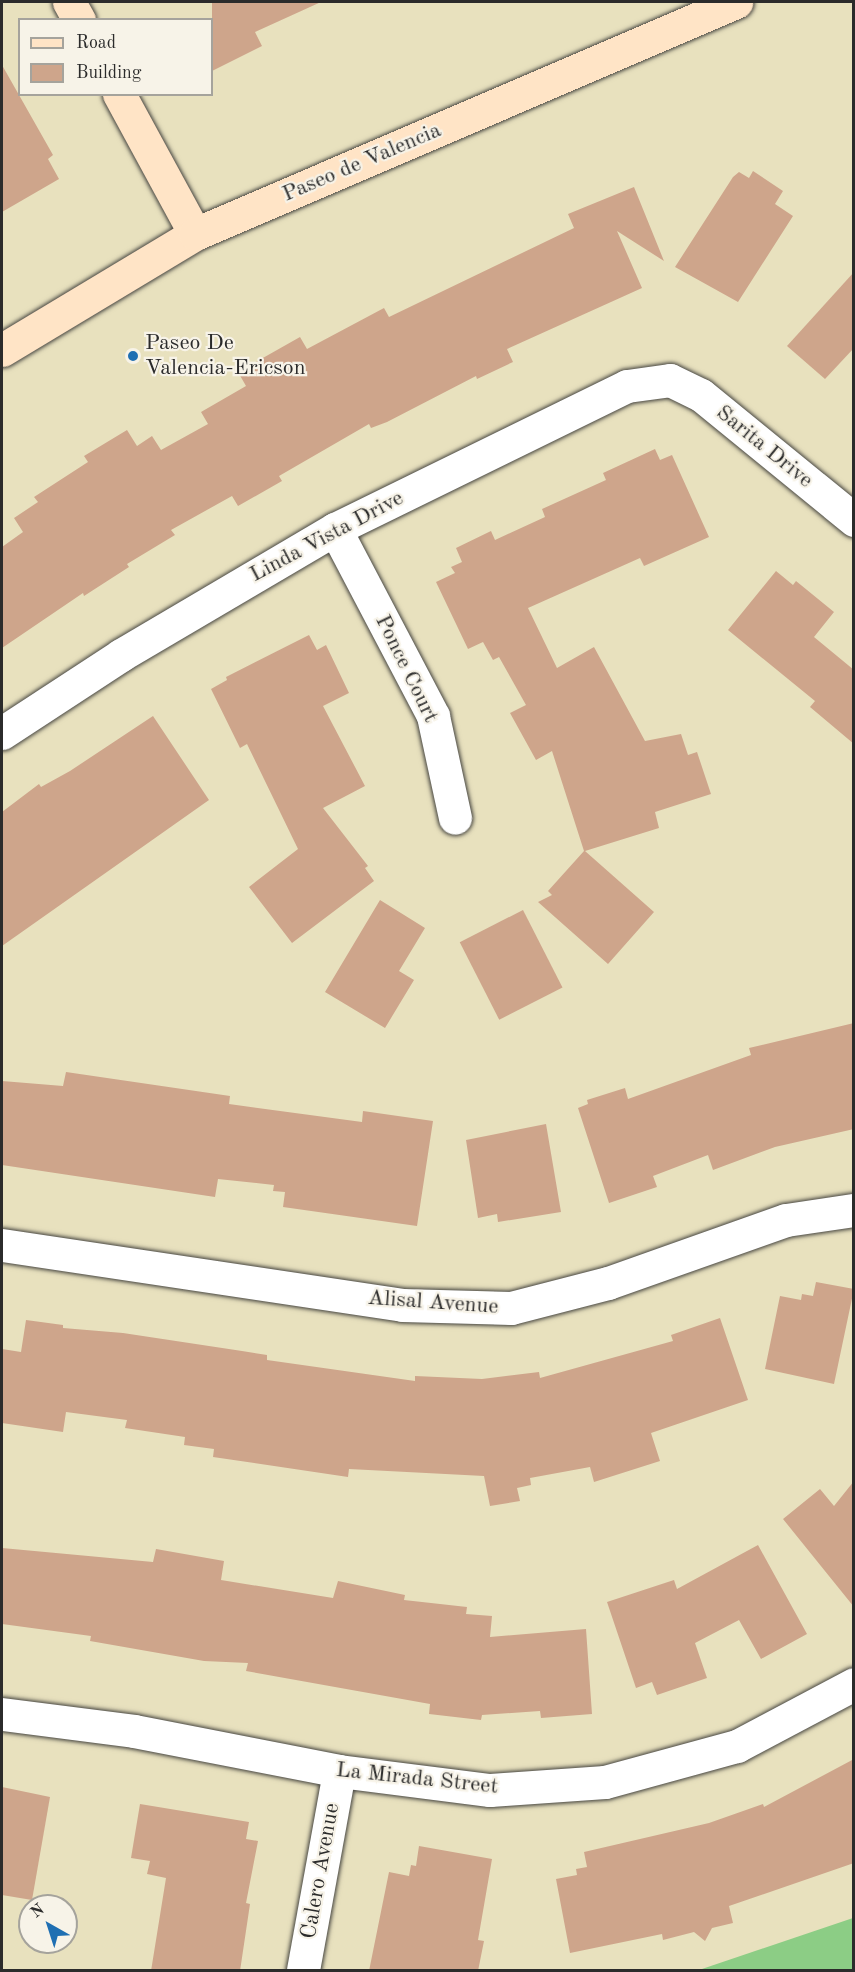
<!DOCTYPE html>
<style>
body{margin:0}
#map{position:relative;width:855px;height:1972px;overflow:hidden;background:#e8e1be;font-family:"Old Standard TT",serif}
div>[style]{position:absolute}
[style*='--x']{left:calc(var(--x)*1px);top:calc(var(--y)*1px);width:calc(var(--w)*1px);rotate:calc(var(--a)*1deg)}
.green>*{inset:0;background:#8ccd85}
.building>*{inset:0;background:#cea58b;transform-origin:0 0}
.roads{filter:drop-shadow(0 0 2px #474641) drop-shadow(0 0 2px #474641)}
.street>*{height:33px;margin:-16.5px;padding:0 16.5px;transform-origin:16.5px;border-radius:16.5px;background:#fff}
.secondary>*{height:33px;margin:-16.5px;padding:0 16.5px;transform-origin:16.5px;border-radius:16.5px;background:#ffe4c6}
.dots>*{width:16px;height:16px;translate:-50% -50%;box-sizing:border-box;border:3px solid #f7f3e8;border-radius:50%}
span{translate:-50% -50%;white-space:nowrap;text-align:center;line-height:1.15;-webkit-text-stroke:4.5px #f7f3e8;paint-order:stroke}
.street-label{font-size:22px;color:#2b2b2b}
.poi-label{font-size:22px;color:#2b2b2b}
.left{translate:0 -50%;text-align:left}
.frame{position:absolute;inset:0;border:3px solid #2b2b2b;pointer-events:none}
.legend{position:absolute;left:18px;top:18px;width:195px;height:78px;box-sizing:border-box;background:#f7f3e8;border:2px solid #a5a39c;margin:0;padding:8px 10px;list-style:none;font-size:18px;color:#2b2b2b}
.legend li{display:flex;align-items:center;gap:12px;height:30px}
.legend b{width:30px;border:2px solid #a5a39c}
.north{position:absolute;left:18px;top:1894px;width:60px;height:60px;box-sizing:border-box;background:#f7f3e8;border:2px solid #a5a39c;border-radius:50%;rotate:321deg;font-size:16px;font-weight:700;line-height:24px;text-align:center;color:#2b2b2b}
.north::after{content:'';display:block;margin:auto;width:21px;height:27px;background:#1f6fb2;clip-path:polygon(50% 0,100% 100%,50% 72%,0 100%)}
</style>
<div id="map">
<div class="green">
<div style="clip-path:polygon(853px 1918px,853px 1970px,699px 1970px)"></div>
</div>
<div class="building">
<div style="clip-path:polygon(212px 2px,321px 2px,255px 32px,262px 46px,212px 71px)"></div>
<div style="clip-path:polygon(2px 65px,53px 155px,48px 159px,59px 179px,2px 212px)"></div>
<div style="clip-path:polygon(753px 171px,783px 191px,775px 204px,793px 216px,738px 302px,675px 267px,733px 177px,739px 172px,749px 178px)"></div>
<div style="clip-path:polygon(634px 187px,664px 261px,617px 231px,642px 288px,507px 349px,513px 362px,477px 379px,476px 376px,387px 422px,371px 428px,369px 424px,279px 476px,282px 481px,238px 506px,232px 496px,171px 530px,175px 535px,127px 564px,129px 567px,84px 596px,83px 593px,2px 648px,2px 547px,23px 532px,14px 518px,38px 502px,34px 497px,88px 462px,84px 456px,127px 430px,137px 446px,152px 436px,161px 450px,208px 424px,201px 412px,246px 386px,238px 372px,300px 337px,307px 349px,384px 308px,389px 317px,574px 228px,568px 214px)"></div>
<div style="clip-path:polygon(854px 272px,854px 348px,825px 379px,787px 346px)"></div>
<div style="clip-path:polygon(655px 449px,660px 460px,672px 455px,709px 537px,644px 566px,640px 558px,528px 608px,557px 668px,594px 647px,645px 741px,681px 734px,688px 755px,697px 752px,711px 794px,655px 812px,659px 828px,585px 851px,654px 912px,608px 964px,538px 902px,552px 895px,548px 891px,584px 851px,552px 751px,536px 760px,510px 713px,526px 705px,499px 657px,493px 660px,483px 642px,468px 649px,436px 582px,455px 573px,451px 567px,462px 562px,456px 548px,491px 531px,495px 540px,545px 517px,542px 509px,606px 480px,603px 473px)"></div>
<div style="clip-path:polygon(776px 571px,793px 585px,796px 581px,834px 612px,814px 637px,854px 670px,854px 744px,810px 707px,815px 701px,728px 630px)"></div>
<div style="clip-path:polygon(309px 635px,317px 650px,326px 645px,349px 693px,323px 706px,365px 786px,323px 808px,368px 866px,365px 868px,374px 881px,292px 943px,249px 887px,298px 849px,247px 744px,240px 748px,211px 689px,227px 680px,226px 677px)"></div>
<div style="clip-path:polygon(153px 716px,209px 800px,2px 946px,2px 812px,39px 784px,41px 787px,70px 771px)"></div>
<div style="clip-path:polygon(380px 900px,425px 928px,399px 971px,414px 980px,385px 1028px,325px 992px)"></div>
<div style="left:523px;top:910px;width:87px;height:71px;rotate:63deg"></div>
<div style="clip-path:polygon(854px 1023px,854px 1129px,775px 1147px,713px 1170px,708px 1155px,653px 1176px,657px 1187px,609px 1203px,578px 1108px,588px 1104px,587px 1100px,625px 1088px,628px 1099px,751px 1055px,749px 1048px)"></div>
<div style="clip-path:polygon(66px 1072px,230px 1096px,229px 1104px,362px 1122px,363px 1111px,433px 1121px,417px 1226px,283px 1207px,285px 1192px,273px 1191px,274px 1185px,218px 1179px,215px 1197px,2px 1165px,2px 1081px,63px 1086px)"></div>
<div style="clip-path:polygon(546px 1124px,561px 1212px,498px 1222px,497px 1214px,478px 1218px,466px 1140px)"></div>
<div style="clip-path:polygon(816px 1282px,854px 1289px,834px 1384px,765px 1369px,780px 1296px,801px 1300px,802px 1294px,813px 1296px)"></div>
<div style="clip-path:polygon(720px 1318px,748px 1400px,651px 1433px,660px 1461px,594px 1482px,590px 1467px,530px 1478px,531px 1485px,517px 1488px,520px 1501px,490px 1506px,484px 1476px,349px 1469px,348px 1477px,213px 1457px,214px 1449px,184px 1445px,185px 1437px,125px 1428px,127px 1420px,66px 1412px,63px 1432px,2px 1423px,2px 1349px,21px 1352px,26px 1320px,63px 1325px,63px 1328px,123px 1333px,242px 1351px,267px 1355px,267px 1360px,415px 1381px,415px 1376px,482px 1379px,539px 1372px,540px 1378px,673px 1341px,671px 1335px)"></div>
<div style="clip-path:polygon(854px 1481px,854px 1607px,783px 1519px,820px 1489px,834px 1506px)"></div>
<div style="clip-path:polygon(758px 1545px,807px 1634px,761px 1659px,739px 1620px,695px 1643px,707px 1678px,657px 1695px,652px 1682px,636px 1688px,607px 1602px,674px 1580px,677px 1589px)"></div>
<div style="clip-path:polygon(2px 1548px,153px 1562px,156px 1549px,224px 1561px,221px 1580px,333px 1598px,338px 1581px,405px 1595px,404px 1600px,467px 1607px,466px 1614px,492px 1616px,490px 1637px,586px 1629px,592px 1714px,541px 1718px,540px 1711px,482px 1715px,481px 1720px,429px 1714px,430px 1704px,246px 1671px,248px 1663px,204px 1661px,90px 1641px,91px 1636px,2px 1624px)"></div>
<div style="clip-path:polygon(854px 1759px,854px 1863px,729px 1906px,733px 1923px,712px 1928px,705px 1941px,694px 1932px,663px 1940px,662px 1934px,570px 1953px,556px 1879px,577px 1875px,576px 1869px,587px 1867px,584px 1852px,709px 1823px,763px 1804px,764px 1807px)"></div>
<div style="clip-path:polygon(2px 1787px,50px 1797px,32px 1900px,2px 1895px)"></div>
<div style="clip-path:polygon(140px 1804px,249px 1822px,246px 1839px,258px 1841px,246px 1903px,250px 1904px,240px 1971px,151px 1971px,166px 1878px,147px 1874px,150px 1861px,131px 1858px)"></div>
<div style="clip-path:polygon(419px 1846px,492px 1859px,478px 1940px,484px 1941px,478px 1971px,369px 1971px,389px 1872px,409px 1876px,411px 1865px,416px 1866px)"></div>
</div>
<div class="roads">
<div class="street">
<div style="--x:335;--y:529;--w:211;--a:62.3"></div>
<div style="--x:433;--y:716;--w:104;--a:77.8"></div>
<div style="--x:2;--y:733;--w:142;--a:-33.2"></div>
<div style="--x:121;--y:655;--w:248;--a:-30.5"></div>
<div style="--x:335;--y:529;--w:325;--a:-26.1"></div>
<div style="--x:627;--y:386;--w:43;--a:-7.9"></div>
<div style="--x:670;--y:380;--w:34;--a:26"></div>
<div style="--x:701;--y:395;--w:198;--a:39.2"></div>
<div style="--x:2;--y:1245;--w:404;--a:8.5"></div>
<div style="--x:402;--y:1305;--w:109;--a:1.6"></div>
<div style="--x:511;--y:1308;--w:100;--a:-14.5"></div>
<div style="--x:608;--y:1283;--w:189;--a:-19.5"></div>
<div style="--x:786;--y:1220;--w:69;--a:-8.4"></div>
<div style="--x:2;--y:1714;--w:133;--a:7.3"></div>
<div style="--x:134;--y:1731;--w:209;--a:11"></div>
<div style="--x:339;--y:1771;--w:152;--a:7.2"></div>
<div style="--x:490;--y:1790;--w:115;--a:-4"></div>
<div style="--x:605;--y:1782;--w:137;--a:-15.3"></div>
<div style="--x:737;--y:1746;--w:132;--a:-27.9"></div>
<div style="--x:303;--y:1970;--w:202;--a:-79.7"></div>
</div>
<div class="secondary">
<div style="--x:69;--y:2;--w:21;--a:61"></div>
<div style="--x:119;--y:94;--w:159;--a:61.5"></div>
<div style="--x:2;--y:350;--w:225;--a:-31"></div>
<div style="--x:195;--y:234;--w:589;--a:-23.21"></div>
</div>
</div>
<div class="dots">
<div style="left:133px;top:356px;background:#1f6fb2"></div>
</div>
<div class="street-label">
<span style="left:362px;top:163px;rotate:-23deg">Paseo de Valencia</span>
<span style="left:764px;top:447px;rotate:39deg">Sarita Drive</span>
<span style="left:327px;top:537px;rotate:-28deg">Linda Vista Drive</span>
<span style="left:406px;top:669px;rotate:64deg">Ponce Court</span>
<span style="left:433px;top:1303px;rotate:4deg">Alisal Avenue</span>
<span style="left:417px;top:1779px;rotate:6deg">La Mirada Street</span>
<span style="left:321px;top:1871px;rotate:-80deg">Calero Avenue</span>
</div>
<div class="poi-label">
<span class="left" style="left:145px;top:356px">Paseo De<br>Valencia-Ericson</span>
</div>
<div class="frame"></div>
<ul class="legend">
<li><b style="height:8px;background:#ffe4c6"></b>Road</li>
<li><b style="height:16px;background:#cea58b"></b>Building</li>
</ul>
<div class="north">N</div>
</div>
